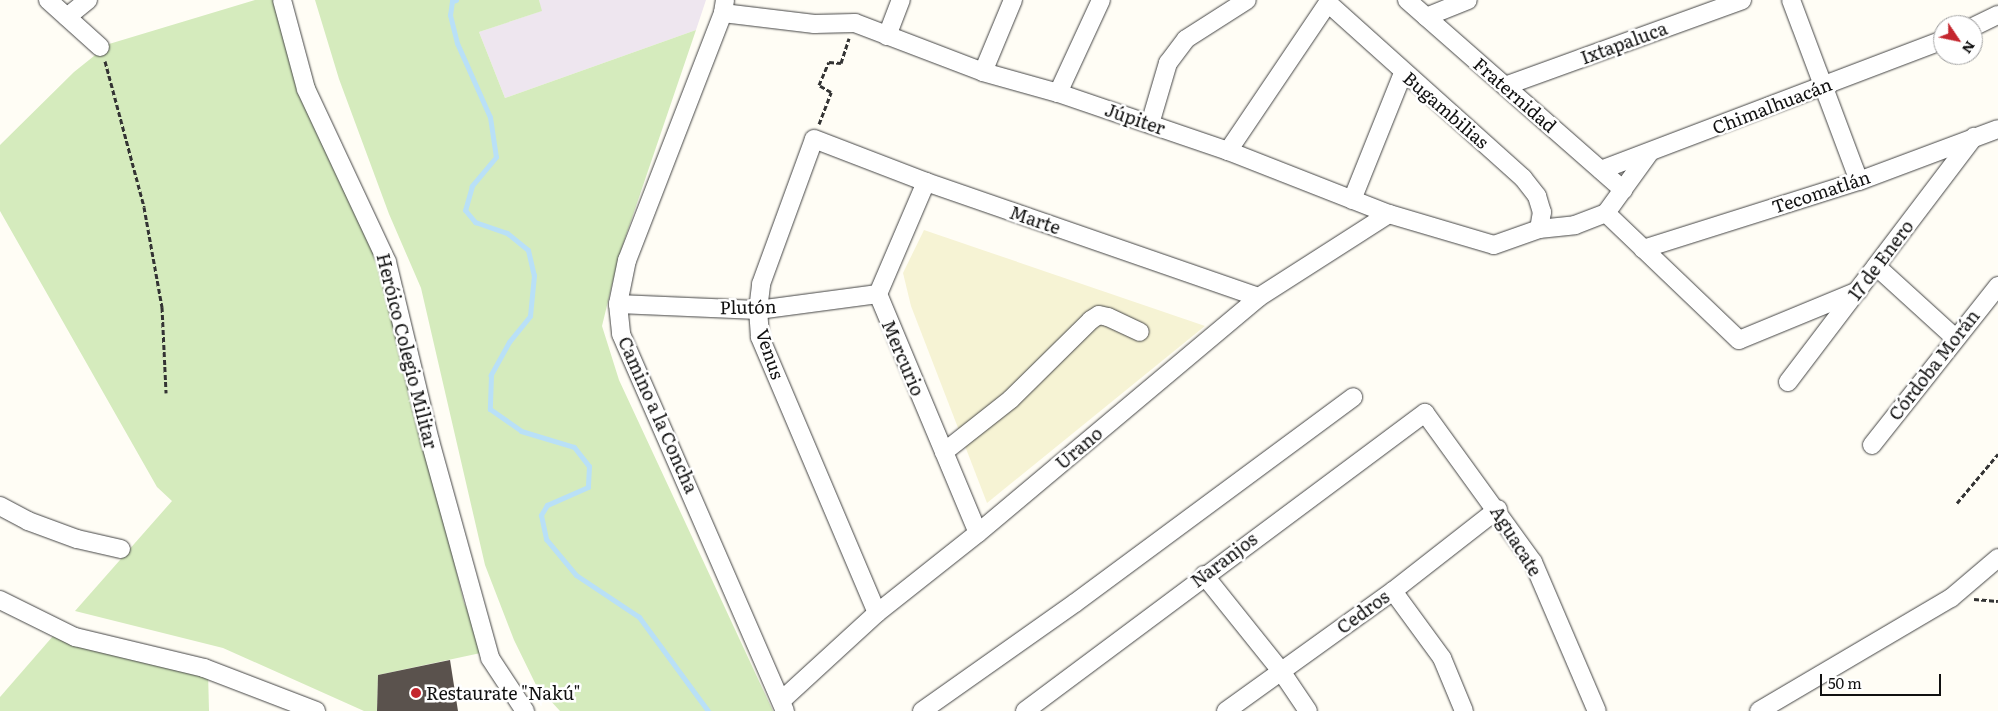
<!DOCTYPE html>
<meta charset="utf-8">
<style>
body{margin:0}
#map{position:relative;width:1998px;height:711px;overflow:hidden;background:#fffdf5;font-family:Literata,serif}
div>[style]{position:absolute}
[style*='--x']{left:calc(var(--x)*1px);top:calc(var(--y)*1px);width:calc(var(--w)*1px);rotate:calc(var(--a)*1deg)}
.industrial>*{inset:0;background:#eee6ef}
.farmland>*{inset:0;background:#f6f3d4}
.green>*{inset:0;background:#d5ebbd}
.stream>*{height:5px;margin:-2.5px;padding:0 2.5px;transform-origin:2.5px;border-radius:2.5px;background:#b9e0f7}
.building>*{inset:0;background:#5a524d}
.path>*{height:3px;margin-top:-1.5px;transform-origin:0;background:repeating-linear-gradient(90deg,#333 0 5px,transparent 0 7.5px)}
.roads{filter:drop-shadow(0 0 1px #444) drop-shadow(0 0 1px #444)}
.minor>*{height:18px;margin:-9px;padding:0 9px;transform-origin:9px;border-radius:9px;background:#fff}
.dots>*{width:14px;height:14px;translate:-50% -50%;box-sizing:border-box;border:2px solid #fff;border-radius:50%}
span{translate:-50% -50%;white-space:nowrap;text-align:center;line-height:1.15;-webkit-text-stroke:5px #fff;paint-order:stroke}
.street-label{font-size:18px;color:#111}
.poi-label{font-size:18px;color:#111}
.left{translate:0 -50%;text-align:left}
.north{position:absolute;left:1933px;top:15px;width:50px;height:50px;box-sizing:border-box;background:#fff;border:1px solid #a0a0a0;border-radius:50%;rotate:124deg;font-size:14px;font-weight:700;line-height:20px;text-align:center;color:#111}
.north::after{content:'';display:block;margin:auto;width:18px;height:22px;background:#c4262e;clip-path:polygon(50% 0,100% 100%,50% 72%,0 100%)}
.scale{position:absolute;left:1820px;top:674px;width:121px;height:22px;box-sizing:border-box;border:2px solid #111;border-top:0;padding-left:6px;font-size:15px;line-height:18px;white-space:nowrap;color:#111;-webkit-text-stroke:4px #fff;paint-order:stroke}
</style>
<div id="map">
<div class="industrial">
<div style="clip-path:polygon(539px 0,706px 0,696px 30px,505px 98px,479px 32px,541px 11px)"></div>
</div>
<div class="farmland">
<div style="clip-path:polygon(924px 230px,1205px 326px,987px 503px,911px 306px,903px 273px)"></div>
</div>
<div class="green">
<div style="clip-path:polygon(255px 0,289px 0,312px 77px,384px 268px,464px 603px,490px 651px,378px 675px,377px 711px,364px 711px,223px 648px,75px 611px,172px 501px,157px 487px,0 211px,0 145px,74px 72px,109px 44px)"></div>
<div style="clip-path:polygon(315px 0,539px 0,542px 11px,479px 32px,505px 98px,696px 30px,619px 256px,602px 326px,619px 380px,773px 711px,560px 711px,536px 685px,514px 640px,485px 565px,421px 288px,389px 214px,339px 79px)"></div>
<div style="clip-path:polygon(60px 628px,208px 671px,209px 711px,0 711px,0 697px)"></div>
</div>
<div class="stream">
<div style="--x:456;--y:0;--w:4;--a:166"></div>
<div style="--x:452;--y:1;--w:14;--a:98"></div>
<div style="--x:450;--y:15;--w:29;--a:76"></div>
<div style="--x:457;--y:43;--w:81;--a:66"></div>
<div style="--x:490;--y:117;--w:40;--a:81.5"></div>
<div style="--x:496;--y:157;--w:38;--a:130"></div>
<div style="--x:472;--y:186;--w:25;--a:106"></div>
<div style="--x:465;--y:210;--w:16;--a:50"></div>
<div style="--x:475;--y:222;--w:34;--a:19"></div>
<div style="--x:507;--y:233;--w:27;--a:39"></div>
<div style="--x:528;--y:250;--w:26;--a:77"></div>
<div style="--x:534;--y:275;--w:41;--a:95.6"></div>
<div style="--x:530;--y:316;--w:33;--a:129"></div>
<div style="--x:509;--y:342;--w:38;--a:119"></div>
<div style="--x:491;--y:375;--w:34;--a:92"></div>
<div style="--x:490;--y:409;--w:38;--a:35"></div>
<div style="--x:521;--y:431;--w:55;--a:16.8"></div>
<div style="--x:574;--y:447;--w:24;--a:52"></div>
<div style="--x:589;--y:466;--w:21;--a:93"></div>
<div style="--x:588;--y:487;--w:45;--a:156.3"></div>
<div style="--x:547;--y:505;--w:12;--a:121"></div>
<div style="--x:541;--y:515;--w:25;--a:78"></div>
<div style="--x:546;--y:539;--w:47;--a:50.2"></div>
<div style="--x:576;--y:575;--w:76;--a:33.7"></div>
<div style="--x:639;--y:617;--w:117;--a:53.7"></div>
</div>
<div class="building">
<div style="clip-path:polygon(450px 660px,458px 711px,377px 711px,378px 675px)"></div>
</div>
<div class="path">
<div style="--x:105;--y:61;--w:151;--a:75"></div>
<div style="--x:144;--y:207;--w:102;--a:79.8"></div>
<div style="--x:162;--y:307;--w:86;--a:87.3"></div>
<div style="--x:819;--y:124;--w:34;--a:-69"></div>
<div style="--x:831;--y:92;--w:14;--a:-150"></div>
<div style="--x:819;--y:85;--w:25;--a:-67"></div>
<div style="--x:829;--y:62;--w:12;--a:5"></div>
<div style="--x:841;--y:63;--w:26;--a:-72"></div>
<div style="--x:1957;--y:503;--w:64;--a:-50.1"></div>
<div style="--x:1974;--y:599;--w:24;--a:5"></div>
</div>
<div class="roads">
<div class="minor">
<div style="--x:48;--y:0;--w:70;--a:42.1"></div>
<div style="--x:282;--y:0;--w:92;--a:74.9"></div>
<div style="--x:306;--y:89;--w:191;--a:64.9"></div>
<div style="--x:387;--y:262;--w:184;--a:76.5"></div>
<div style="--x:430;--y:441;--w:225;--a:74.5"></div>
<div style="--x:490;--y:658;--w:64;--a:56.6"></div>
<div style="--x:725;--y:0;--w:13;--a:99"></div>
<div style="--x:723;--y:13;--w:265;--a:111.2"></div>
<div style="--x:627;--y:260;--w:45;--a:101.6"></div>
<div style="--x:618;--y:304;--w:30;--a:84"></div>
<div style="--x:621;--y:334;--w:411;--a:66.5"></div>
<div style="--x:1407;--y:0;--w:288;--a:41.3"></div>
<div style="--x:1791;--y:0;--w:193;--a:69.4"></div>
<div style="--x:723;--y:13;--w:92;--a:6.9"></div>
<div style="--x:814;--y:24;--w:41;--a:-1.4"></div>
<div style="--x:855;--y:23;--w:137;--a:20.9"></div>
<div style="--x:983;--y:72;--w:78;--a:15.6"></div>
<div style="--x:1058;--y:93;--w:180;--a:18.8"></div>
<div style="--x:1228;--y:151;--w:173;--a:21.4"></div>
<div style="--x:1389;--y:214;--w:109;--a:16.4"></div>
<div style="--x:1494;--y:245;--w:48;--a:-19.6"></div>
<div style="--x:1539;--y:229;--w:36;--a:-6"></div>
<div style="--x:1575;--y:225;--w:33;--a:-21"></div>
<div style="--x:1606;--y:213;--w:75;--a:-54.2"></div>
<div style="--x:67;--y:17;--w:27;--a:-39"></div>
<div style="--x:1426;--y:17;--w:45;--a:-22"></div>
<div style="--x:1973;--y:27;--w:28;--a:-26"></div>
<div style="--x:887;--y:36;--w:39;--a:-69"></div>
<div style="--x:983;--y:72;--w:78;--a:-67.4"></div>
<div style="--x:1505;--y:86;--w:252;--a:-19.9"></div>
<div style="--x:1058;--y:93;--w:102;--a:-65.2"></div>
<div style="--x:1150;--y:124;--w:64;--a:-73.6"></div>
<div style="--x:1168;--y:63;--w:30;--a:-53"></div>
<div style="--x:1186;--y:39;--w:72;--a:-32.6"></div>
<div style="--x:1228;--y:151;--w:179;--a:-56"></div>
<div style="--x:1328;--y:3;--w:262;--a:41.9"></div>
<div style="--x:1523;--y:178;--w:23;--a:52"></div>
<div style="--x:1537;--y:196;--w:17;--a:73"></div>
<div style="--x:1542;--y:212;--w:17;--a:100"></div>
<div style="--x:1601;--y:170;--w:366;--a:-20.8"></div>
<div style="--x:926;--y:182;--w:122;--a:113.2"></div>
<div style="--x:878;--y:294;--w:259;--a:67.3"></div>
<div style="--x:1352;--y:200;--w:137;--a:-68.1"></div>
<div style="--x:1606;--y:213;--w:184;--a:43.7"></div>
<div style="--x:1739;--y:340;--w:129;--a:-22.4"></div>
<div style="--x:1643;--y:249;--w:226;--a:-17.5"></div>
<div style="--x:1859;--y:181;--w:148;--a:-20.5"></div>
<div style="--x:1876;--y:266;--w:107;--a:42.3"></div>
<div style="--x:618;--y:304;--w:140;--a:2.5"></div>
<div style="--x:758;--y:310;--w:121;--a:-7.6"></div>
<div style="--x:1788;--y:382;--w:308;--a:-52.8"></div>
<div style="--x:1872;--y:445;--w:203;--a:-51.6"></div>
<div style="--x:944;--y:452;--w:85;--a:-38.3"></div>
<div style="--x:1011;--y:399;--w:112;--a:-44.6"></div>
<div style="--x:1091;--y:320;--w:9;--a:-32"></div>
<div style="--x:1099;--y:315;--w:9;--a:13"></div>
<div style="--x:1108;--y:317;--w:35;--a:25"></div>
<div style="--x:0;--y:506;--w:32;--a:28"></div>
<div style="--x:28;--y:521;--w:52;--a:20.2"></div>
<div style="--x:77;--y:539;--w:45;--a:12.8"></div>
<div style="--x:1204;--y:575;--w:123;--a:51.3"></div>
<div style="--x:1281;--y:671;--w:48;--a:56"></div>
<div style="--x:1393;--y:591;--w:83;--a:53.8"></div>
<div style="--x:1442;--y:658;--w:57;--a:67.5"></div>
<div style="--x:0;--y:600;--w:84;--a:26.3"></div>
<div style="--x:75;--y:637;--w:133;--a:13.5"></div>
<div style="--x:204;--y:668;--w:120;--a:21"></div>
<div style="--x:877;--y:613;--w:300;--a:-113"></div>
<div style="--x:760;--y:337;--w:27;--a:-94"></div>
<div style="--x:758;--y:310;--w:26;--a:-83"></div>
<div style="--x:761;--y:284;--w:154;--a:-69.9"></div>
<div style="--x:814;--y:139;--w:120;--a:21"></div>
<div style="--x:926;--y:182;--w:352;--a:19.1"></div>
<div style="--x:782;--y:700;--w:129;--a:-42.5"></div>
<div style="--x:877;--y:613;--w:129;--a:-38.4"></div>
<div style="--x:978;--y:533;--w:367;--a:-40"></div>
<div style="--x:1259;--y:297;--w:154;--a:-32.6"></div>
<div style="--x:922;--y:711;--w:187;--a:-35.2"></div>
<div style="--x:1075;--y:603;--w:346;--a:-36.5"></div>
<div style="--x:1025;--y:711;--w:499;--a:-36.7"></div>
<div style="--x:1425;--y:413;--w:184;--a:54.1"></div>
<div style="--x:1533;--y:562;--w:162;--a:66.8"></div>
<div style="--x:1226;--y:711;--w:206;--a:-35.7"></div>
<div style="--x:1393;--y:591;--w:133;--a:-38"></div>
<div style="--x:1759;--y:711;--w:223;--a:-30.5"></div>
<div style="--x:1951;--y:598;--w:62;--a:-40.4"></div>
</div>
</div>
<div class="dots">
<div style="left:416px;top:693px;background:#c4262e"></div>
</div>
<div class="street-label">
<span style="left:1624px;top:43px;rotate:-20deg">Ixtapaluca</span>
<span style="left:1515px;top:95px;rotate:41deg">Fraternidad</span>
<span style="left:1772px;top:106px;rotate:-21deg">Chimalhuacán</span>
<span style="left:1446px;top:110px;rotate:41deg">Bugambilias</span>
<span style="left:1135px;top:119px;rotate:19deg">Júpiter</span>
<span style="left:1821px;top:192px;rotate:-18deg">Tecomatlán</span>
<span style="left:1035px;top:220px;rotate:19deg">Marte</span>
<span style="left:1881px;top:260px;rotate:-53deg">17 de Enero</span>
<span style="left:748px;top:307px;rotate:-1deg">Plutón</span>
<span style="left:407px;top:351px;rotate:76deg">Heróico Colegio Militar</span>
<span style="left:770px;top:354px;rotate:71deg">Venus</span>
<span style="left:903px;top:358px;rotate:67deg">Mercurio</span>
<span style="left:1934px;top:365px;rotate:-52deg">Córdoba Morán</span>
<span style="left:658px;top:415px;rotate:66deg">Camino a la Concha</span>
<span style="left:1079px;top:448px;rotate:-40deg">Urano</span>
<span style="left:1516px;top:541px;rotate:58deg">Aguacate</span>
<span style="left:1224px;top:560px;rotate:-37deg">Naranjos</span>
<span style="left:1363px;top:612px;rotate:-36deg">Cedros</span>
</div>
<div class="poi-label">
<span class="left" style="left:426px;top:693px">Restaurate "Nakú"</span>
</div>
<div class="north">N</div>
<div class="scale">50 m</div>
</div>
